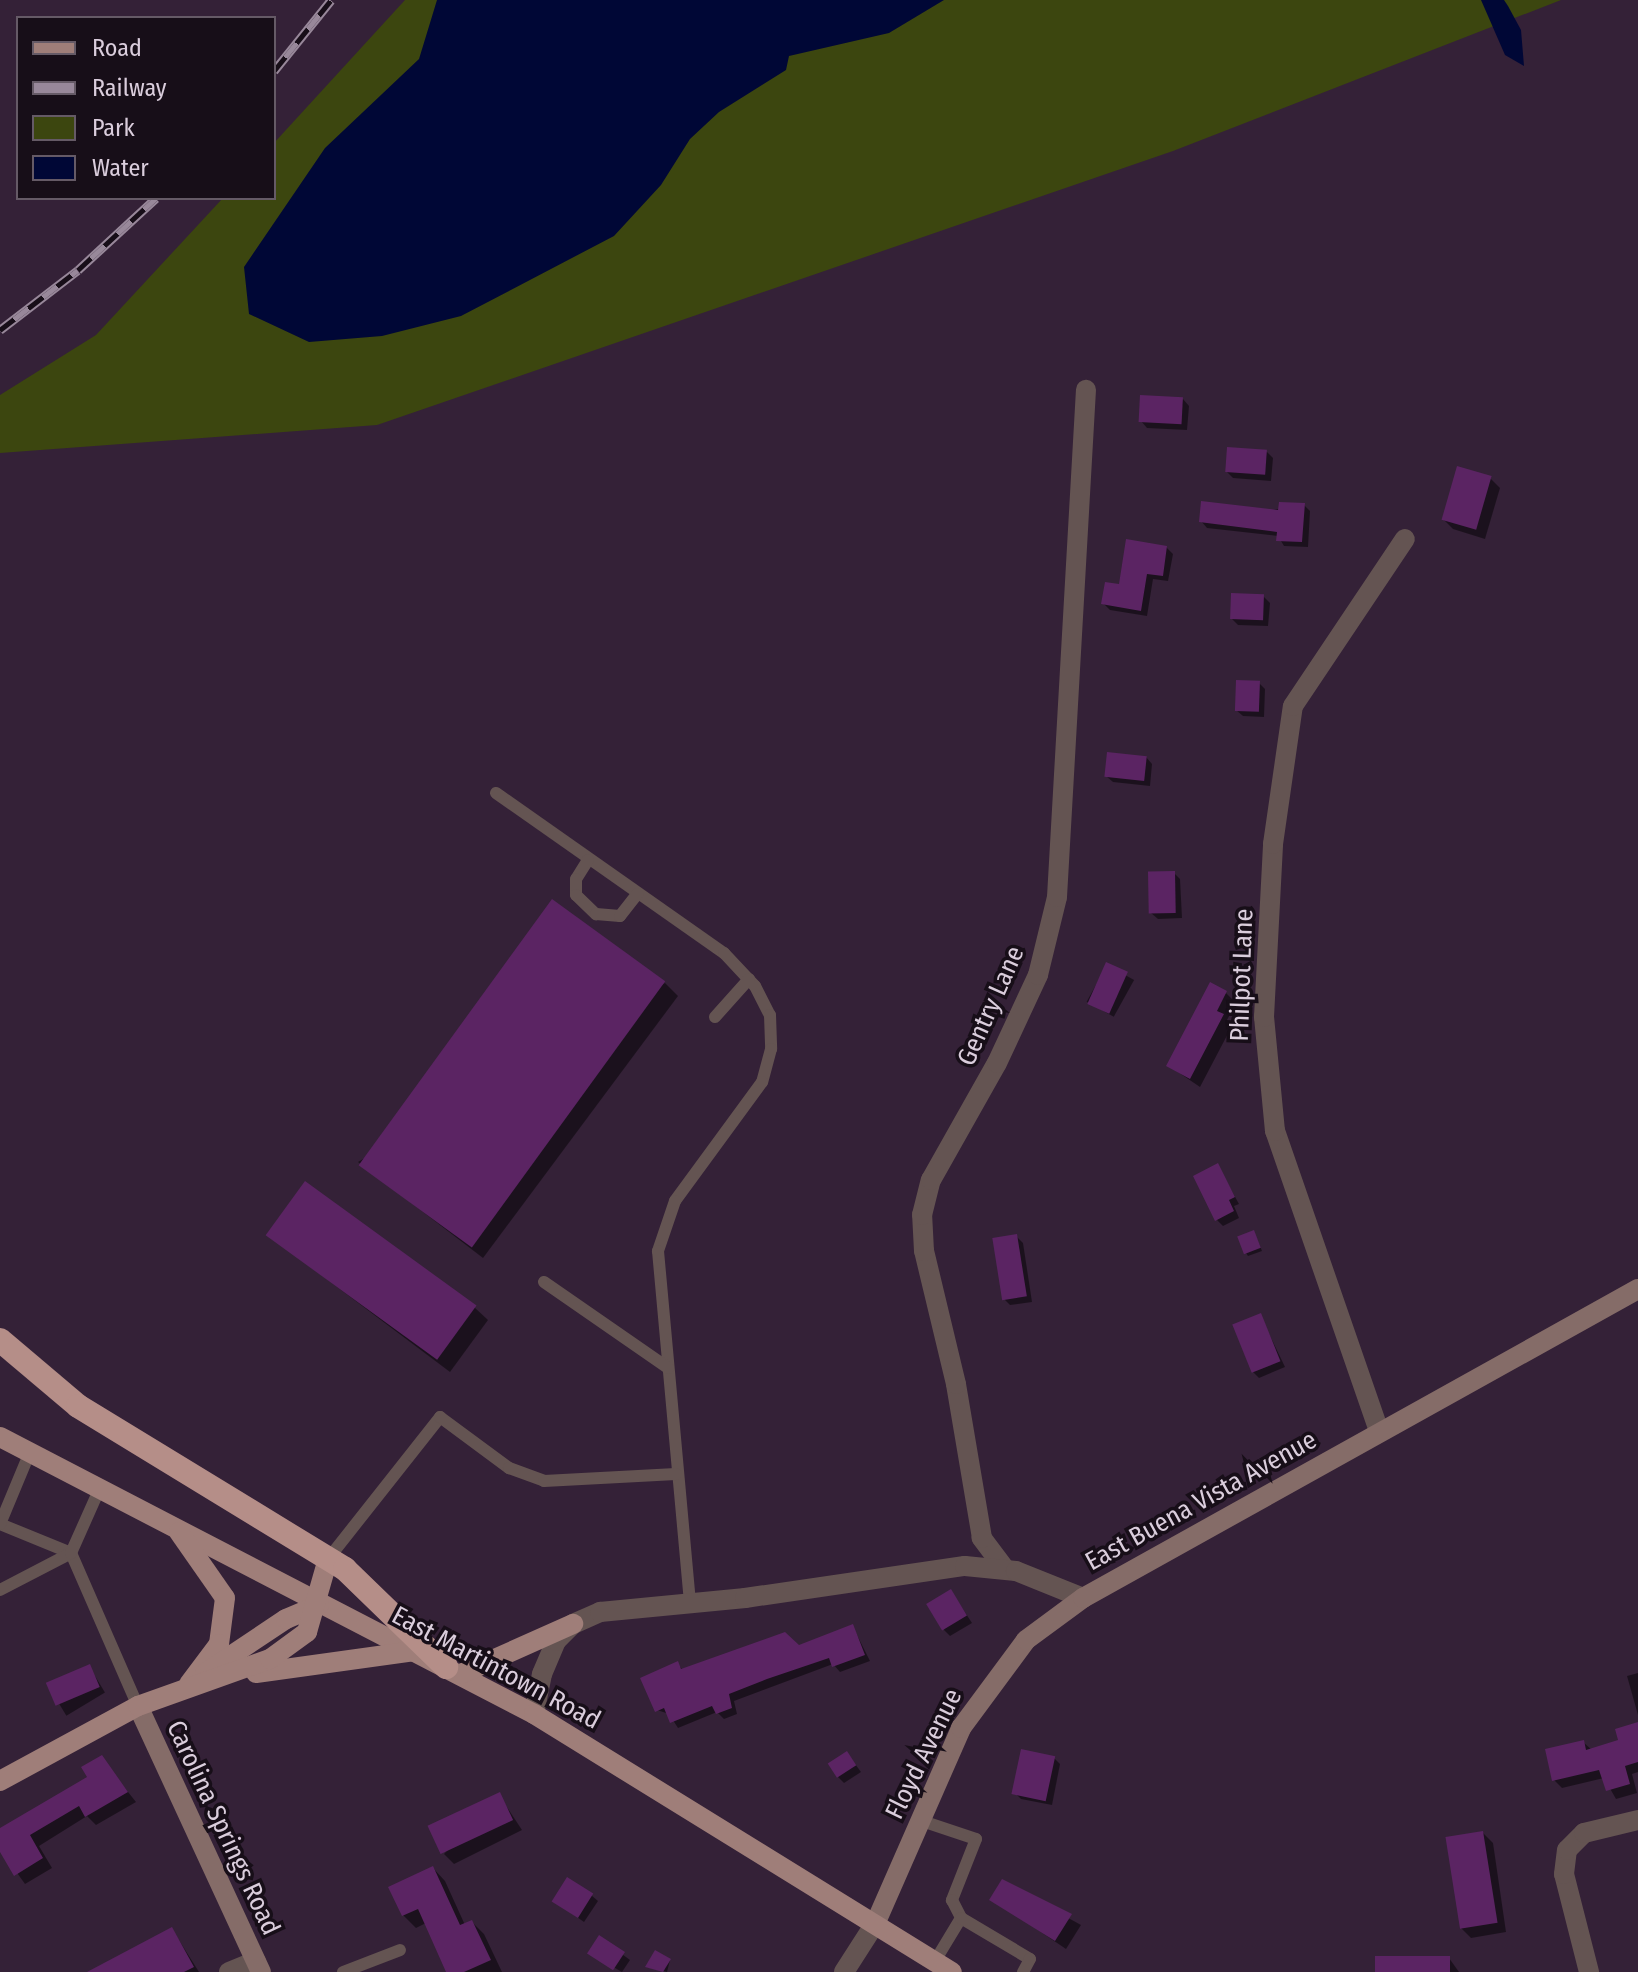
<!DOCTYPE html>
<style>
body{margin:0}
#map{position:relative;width:1638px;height:1972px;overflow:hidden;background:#342137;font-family:"Fira Sans Condensed",sans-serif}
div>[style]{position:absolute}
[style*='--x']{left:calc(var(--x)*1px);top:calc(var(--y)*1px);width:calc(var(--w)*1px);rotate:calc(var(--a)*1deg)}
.green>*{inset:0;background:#3c460f}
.water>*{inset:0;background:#000736}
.shadow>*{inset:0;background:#0007;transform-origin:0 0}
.building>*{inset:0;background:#5b2463;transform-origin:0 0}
.lane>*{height:12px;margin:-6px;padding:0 6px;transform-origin:6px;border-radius:6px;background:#645452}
.street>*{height:20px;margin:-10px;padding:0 10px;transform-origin:10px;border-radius:10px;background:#645452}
.secondary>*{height:20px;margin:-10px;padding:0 10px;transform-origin:10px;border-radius:10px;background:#856c68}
.primary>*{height:20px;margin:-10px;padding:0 10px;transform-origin:10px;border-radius:10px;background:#9f7e79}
.highway>*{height:24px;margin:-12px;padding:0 12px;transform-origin:12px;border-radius:12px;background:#b58e88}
.rail>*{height:9px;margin-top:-4.5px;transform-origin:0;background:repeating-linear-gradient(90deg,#170e18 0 18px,#98889a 0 36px);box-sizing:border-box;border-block:2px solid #98889a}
span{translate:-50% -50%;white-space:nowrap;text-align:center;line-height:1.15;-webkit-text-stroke:7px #170e18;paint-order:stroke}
.street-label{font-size:26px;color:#dacddc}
.legend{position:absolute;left:16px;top:16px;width:260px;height:184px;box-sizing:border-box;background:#170e18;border:2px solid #655a66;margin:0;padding:10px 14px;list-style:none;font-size:24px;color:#dacddc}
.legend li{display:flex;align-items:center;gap:16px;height:40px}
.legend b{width:40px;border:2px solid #655a66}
</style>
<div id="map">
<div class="green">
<div style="clip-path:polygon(405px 0,1561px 0,1173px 151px,377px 425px,0 453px,0 395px,96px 335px,223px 198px,274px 198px,274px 143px)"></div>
</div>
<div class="water">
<div style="clip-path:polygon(437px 0,944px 0,889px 33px,789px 56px,786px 70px,719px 112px,690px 139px,661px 185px,614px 236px,461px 316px,382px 336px,309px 342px,249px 314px,244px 267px,325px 148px,419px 59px)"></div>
<div style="clip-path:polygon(1481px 0,1504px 0,1508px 6px,1521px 30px,1524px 66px,1505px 55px)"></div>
</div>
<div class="shadow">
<div style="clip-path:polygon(1183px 399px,1189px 406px,1187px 430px,1147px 428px,1141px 421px)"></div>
<div style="clip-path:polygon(1267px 452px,1273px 458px,1271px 481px,1233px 478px,1227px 472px)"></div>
<div style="clip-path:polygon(1490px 478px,1500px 488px,1485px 539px,1453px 529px,1443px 519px)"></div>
<div style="clip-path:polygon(1304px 505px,1310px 511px,1308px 547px,1284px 546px,1278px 536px,1207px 528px,1201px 521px)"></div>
<div style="clip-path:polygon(1166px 547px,1173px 554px,1168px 581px,1153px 579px,1147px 616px,1110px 610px,1104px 604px)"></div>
<div style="clip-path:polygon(1263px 596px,1270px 603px,1268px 626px,1238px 625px,1231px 618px)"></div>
<div style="clip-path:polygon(1259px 683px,1265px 689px,1264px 717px,1243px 716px,1236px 710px)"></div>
<div style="clip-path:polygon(1146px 757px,1152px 764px,1150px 786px,1113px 782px,1106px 776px)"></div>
<div style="clip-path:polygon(1174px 873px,1180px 879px,1182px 918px,1158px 919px,1151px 913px)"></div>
<div style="left:1107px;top:965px;width:31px;height:42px;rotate:29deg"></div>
<div style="clip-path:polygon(665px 983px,678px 996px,483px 1258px,358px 1162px)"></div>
<div style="clip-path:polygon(1226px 993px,1236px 1003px,1227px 1020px,1232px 1026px,1200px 1087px,1169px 1066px)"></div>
<div style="clip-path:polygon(1218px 1166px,1239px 1204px,1234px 1206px,1239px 1218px,1223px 1226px,1217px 1220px)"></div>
<div style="clip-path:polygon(1254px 1232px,1262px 1251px,1248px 1256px,1246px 1253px)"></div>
<div style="clip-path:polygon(268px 1235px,474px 1307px,488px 1320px,450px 1372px)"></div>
<div style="clip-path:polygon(1016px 1236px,1023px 1243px,1032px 1302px,1010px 1305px,1004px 1299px)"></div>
<div style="clip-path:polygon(1260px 1315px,1285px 1367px,1259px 1378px,1253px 1372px)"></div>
<div style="clip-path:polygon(951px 1591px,972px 1623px,950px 1636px,944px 1630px)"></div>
<div style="clip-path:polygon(853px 1627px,870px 1661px,840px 1672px,833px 1664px,734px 1701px,737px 1714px,724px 1719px,717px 1712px,678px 1728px,669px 1714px,657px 1710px,677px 1664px,683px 1670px,798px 1648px)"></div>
<div style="left:89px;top:1666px;width:31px;height:45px;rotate:59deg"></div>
<div style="clip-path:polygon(1638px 1673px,1638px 1715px,1627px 1676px)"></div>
<div style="clip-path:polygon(1638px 1724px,1638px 1772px,1632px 1774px,1637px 1793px,1616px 1799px,1604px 1778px,1562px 1788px,1554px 1780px,1583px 1742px,1592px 1750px,1620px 1741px)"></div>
<div style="clip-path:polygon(847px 1753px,861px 1772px,844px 1783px,837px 1776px)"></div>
<div style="clip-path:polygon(101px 1758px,136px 1802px,96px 1825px,87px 1816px,39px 1846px,52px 1868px,25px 1884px,0 1849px,0 1831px,90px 1778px)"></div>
<div style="clip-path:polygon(1054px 1758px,1060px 1764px,1052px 1805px,1021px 1799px,1015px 1793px)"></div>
<div style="clip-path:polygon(499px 1795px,522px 1830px,454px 1864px,444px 1854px)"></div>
<div style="clip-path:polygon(1483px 1833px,1493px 1843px,1506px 1932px,1471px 1938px,1461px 1928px)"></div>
<div style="clip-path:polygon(433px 1868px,445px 1881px,465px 1925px,472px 1922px,484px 1934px,502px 1972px,449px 1972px,426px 1923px,416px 1928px,403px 1915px)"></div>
<div style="clip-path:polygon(1003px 1882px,1081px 1925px,1066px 1949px,992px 1899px)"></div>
<div style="clip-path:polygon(591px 1895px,598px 1901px,584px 1922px,554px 1901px)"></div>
<div style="clip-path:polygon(172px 1929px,199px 1972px,114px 1972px)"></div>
<div style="clip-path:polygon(600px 1938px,630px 1960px,622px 1972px,589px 1953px)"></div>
<div style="clip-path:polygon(1449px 1958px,1459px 1972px,1383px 1972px)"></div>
<div style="clip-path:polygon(670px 1960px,667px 1972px,647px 1967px)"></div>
</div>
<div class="building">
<div style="left:1140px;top:395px;width:43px;height:27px;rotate:3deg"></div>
<div style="left:1227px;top:447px;width:40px;height:25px;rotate:4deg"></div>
<div style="left:1457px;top:466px;width:36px;height:56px;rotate:16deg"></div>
<div style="clip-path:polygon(1201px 501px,1278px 510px,1279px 502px,1305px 503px,1302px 542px,1276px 541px,1277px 532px,1199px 522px)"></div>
<div style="clip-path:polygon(1126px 539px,1167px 546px,1163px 576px,1147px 574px,1141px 611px,1101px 604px,1105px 582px,1119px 584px)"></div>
<div style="left:1231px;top:593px;width:33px;height:26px;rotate:2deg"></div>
<div style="left:1236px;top:680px;width:24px;height:31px;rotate:2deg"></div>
<div style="left:1107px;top:752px;width:40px;height:25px;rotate:6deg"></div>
<div style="left:1175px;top:871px;width:42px;height:27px;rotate:89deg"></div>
<div style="left:552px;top:899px;width:140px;height:329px;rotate:36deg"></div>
<div style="left:1106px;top:962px;width:24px;height:46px;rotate:24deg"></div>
<div style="clip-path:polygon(1210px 982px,1227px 991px,1217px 1011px,1224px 1014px,1190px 1079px,1166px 1066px)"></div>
<div style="clip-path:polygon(1218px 1163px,1235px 1197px,1229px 1200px,1234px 1211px,1215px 1221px,1193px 1176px)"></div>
<div style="left:305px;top:1181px;width:212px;height:67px;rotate:36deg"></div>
<div style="left:1254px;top:1230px;width:19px;height:18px;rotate:69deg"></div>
<div style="left:1017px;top:1234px;width:63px;height:25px;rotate:81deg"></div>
<div style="left:1261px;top:1313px;width:52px;height:31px;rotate:68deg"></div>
<div style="left:951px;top:1589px;width:31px;height:29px;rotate:59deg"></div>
<div style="clip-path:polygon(853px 1624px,865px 1655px,832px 1667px,829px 1658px,767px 1679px,729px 1694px,732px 1708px,716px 1714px,712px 1706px,670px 1723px,664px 1708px,655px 1712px,640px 1678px,678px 1661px,681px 1669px,785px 1632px,799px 1645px)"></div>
<div style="left:90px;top:1664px;width:25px;height:48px;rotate:67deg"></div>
<div style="clip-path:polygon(1638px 1722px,1638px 1762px,1625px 1766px,1630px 1784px,1606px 1791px,1599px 1770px,1552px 1781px,1545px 1749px,1584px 1740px,1586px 1750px,1618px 1740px,1615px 1729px)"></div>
<div style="left:1021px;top:1749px;width:35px;height:46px;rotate:12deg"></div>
<div style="left:847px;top:1751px;width:17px;height:23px;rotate:57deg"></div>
<div style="clip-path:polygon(102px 1755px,128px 1792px,85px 1817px,79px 1806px,30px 1835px,43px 1858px,14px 1876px,0 1852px,0 1828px,87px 1777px,81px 1767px)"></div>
<div style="left:500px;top:1792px;width:31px;height:80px;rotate:65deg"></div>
<div style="left:1483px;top:1831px;width:93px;height:38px;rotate:81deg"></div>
<div style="clip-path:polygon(433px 1866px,460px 1925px,472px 1920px,491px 1960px,464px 1972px,446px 1972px,418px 1909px,402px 1916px,388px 1887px)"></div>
<div style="left:567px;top:1877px;width:31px;height:29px;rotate:32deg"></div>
<div style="clip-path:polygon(1002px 1879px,1072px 1914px,1055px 1941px,989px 1900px)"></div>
<div style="clip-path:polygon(172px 1927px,194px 1967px,184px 1972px,87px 1972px)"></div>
<div style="left:599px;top:1935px;width:31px;height:22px;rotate:33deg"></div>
<div style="clip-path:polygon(655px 1950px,671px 1959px,663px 1972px,645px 1967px)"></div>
<div style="left:1450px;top:1956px;width:16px;height:75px;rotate:90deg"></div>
</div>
<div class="lane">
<div style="--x:496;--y:793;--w:279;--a:35.1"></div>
<div style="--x:724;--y:953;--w:45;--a:46.8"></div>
<div style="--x:755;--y:986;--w:33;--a:63"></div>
<div style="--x:770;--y:1015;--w:34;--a:88"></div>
<div style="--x:771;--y:1049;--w:34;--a:105"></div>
<div style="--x:762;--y:1082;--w:147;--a:126.2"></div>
<div style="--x:675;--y:1201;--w:53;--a:108.8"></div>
<div style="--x:658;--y:1251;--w:351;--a:84.8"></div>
<div style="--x:588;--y:860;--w:22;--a:122"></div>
<div style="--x:576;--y:879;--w:16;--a:90"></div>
<div style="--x:576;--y:895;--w:28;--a:44"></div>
<div style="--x:596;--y:914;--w:24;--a:5"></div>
<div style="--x:620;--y:916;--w:28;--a:-52"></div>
<div style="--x:715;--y:1017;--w:51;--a:-48.2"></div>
<div style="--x:544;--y:1282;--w:151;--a:34.7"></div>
<div style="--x:0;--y:1524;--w:77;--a:22.2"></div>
<div style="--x:71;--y:1553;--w:167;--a:66.4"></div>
<div style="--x:0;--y:1524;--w:78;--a:-67.4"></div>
<div style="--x:328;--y:1559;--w:181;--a:-51.7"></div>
<div style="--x:440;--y:1417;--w:86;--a:36.5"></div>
<div style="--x:509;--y:1468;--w:37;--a:20"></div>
<div style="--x:544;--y:1481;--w:132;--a:-3"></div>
<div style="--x:0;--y:1590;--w:80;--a:-27.5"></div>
<div style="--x:71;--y:1553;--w:71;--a:-66"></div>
<div style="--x:919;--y:1820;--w:60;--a:18.4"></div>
<div style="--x:976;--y:1839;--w:66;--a:111.5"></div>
<div style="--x:952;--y:1900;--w:20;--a:63"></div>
<div style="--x:935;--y:1961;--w:50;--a:-58.8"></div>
<div style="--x:961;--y:1918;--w:80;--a:30.7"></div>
<div style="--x:1030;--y:1959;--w:15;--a:118"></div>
<div style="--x:343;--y:1972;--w:61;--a:-21.1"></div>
</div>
<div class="street">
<div style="--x:1379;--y:1431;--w:318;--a:-109.1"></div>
<div style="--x:1275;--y:1131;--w:115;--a:-95.5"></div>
<div style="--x:1264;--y:1017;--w:173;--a:-87"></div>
<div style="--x:1273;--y:844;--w:139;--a:-81.8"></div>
<div style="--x:1293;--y:706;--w:201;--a:-56.2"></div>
<div style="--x:1005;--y:1569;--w:39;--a:-127"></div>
<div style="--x:982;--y:1538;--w:156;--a:-99.6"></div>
<div style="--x:956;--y:1384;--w:137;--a:-103.5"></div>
<div style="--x:924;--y:1251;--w:36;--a:-93"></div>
<div style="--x:922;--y:1215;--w:36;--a:-76"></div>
<div style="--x:931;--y:1180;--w:134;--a:-60.6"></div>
<div style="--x:997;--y:1063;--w:97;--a:-65"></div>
<div style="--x:1038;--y:975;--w:80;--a:-76.3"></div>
<div style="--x:1057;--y:897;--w:508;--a:-86.73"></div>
<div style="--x:534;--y:1714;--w:41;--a:-78.7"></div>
<div style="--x:542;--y:1674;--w:36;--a:-67"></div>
<div style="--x:556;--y:1641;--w:24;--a:-45"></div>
<div style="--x:573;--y:1624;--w:30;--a:-24"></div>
<div style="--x:600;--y:1612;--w:146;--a:-5.5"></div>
<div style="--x:745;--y:1598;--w:222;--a:-8.3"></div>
<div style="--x:965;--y:1566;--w:51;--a:5.6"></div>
<div style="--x:1016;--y:1571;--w:72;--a:21.9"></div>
<div style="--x:229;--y:1972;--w:29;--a:-22"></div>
<div style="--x:844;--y:1972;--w:59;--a:-57.4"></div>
<div style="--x:1589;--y:1972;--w:101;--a:-104.3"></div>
<div style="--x:1564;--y:1874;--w:24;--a:-83"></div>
<div style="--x:1567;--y:1850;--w:24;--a:-45"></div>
<div style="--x:1584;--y:1833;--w:56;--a:-13.5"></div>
</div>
<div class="secondary">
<div style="--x:138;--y:1706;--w:293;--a:65.2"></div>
<div style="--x:876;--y:1922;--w:212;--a:-66.3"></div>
<div style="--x:961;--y:1728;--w:109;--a:-53.5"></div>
<div style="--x:1026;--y:1640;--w:71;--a:-36.4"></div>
<div style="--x:1083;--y:1598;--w:635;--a:-29.11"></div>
</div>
<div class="primary">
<div style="--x:0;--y:1437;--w:602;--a:27.42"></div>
<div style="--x:534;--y:1714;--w:491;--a:31.7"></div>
<div style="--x:179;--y:1532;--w:80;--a:55.1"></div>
<div style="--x:225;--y:1598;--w:46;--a:97.4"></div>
<div style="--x:219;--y:1644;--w:50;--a:126.9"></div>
<div style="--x:205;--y:1673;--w:97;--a:-33.7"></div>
<div style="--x:286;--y:1619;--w:36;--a:-23"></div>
<div style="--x:256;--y:1673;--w:160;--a:-7.9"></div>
<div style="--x:461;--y:1674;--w:123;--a:-24.1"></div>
<div style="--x:0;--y:1781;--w:157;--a:-28.5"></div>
<div style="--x:138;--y:1706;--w:140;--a:-19.6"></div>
<div style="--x:270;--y:1659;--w:46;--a:-36.1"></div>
<div style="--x:307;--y:1632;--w:76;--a:-74"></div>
</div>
<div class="highway">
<div style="--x:0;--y:1340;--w:102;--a:40.2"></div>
<div style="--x:78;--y:1406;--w:313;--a:31.4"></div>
<div style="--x:345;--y:1569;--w:141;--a:44.1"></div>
</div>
<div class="rail">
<div style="--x:274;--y:71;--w:91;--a:-51.2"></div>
<div style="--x:0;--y:330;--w:98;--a:-37.6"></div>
<div style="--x:78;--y:270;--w:106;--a:-42.7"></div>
</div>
<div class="street-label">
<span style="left:1242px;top:975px;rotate:-88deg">Philpot Lane</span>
<span style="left:991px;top:1006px;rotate:-66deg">Gentry Lane</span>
<span style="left:1201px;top:1501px;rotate:-29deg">East Buena Vista Avenue</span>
<span style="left:496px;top:1668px;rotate:28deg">East Martintown Road</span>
<span style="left:924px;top:1754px;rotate:-64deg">Floyd Avenue</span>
<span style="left:223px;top:1828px;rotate:65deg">Carolina Springs Road</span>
</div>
<ul class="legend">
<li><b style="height:10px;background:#9f7e79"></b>Road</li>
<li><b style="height:10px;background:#98889a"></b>Railway</li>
<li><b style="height:22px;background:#3c460f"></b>Park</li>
<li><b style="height:22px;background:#000736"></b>Water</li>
</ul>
</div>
